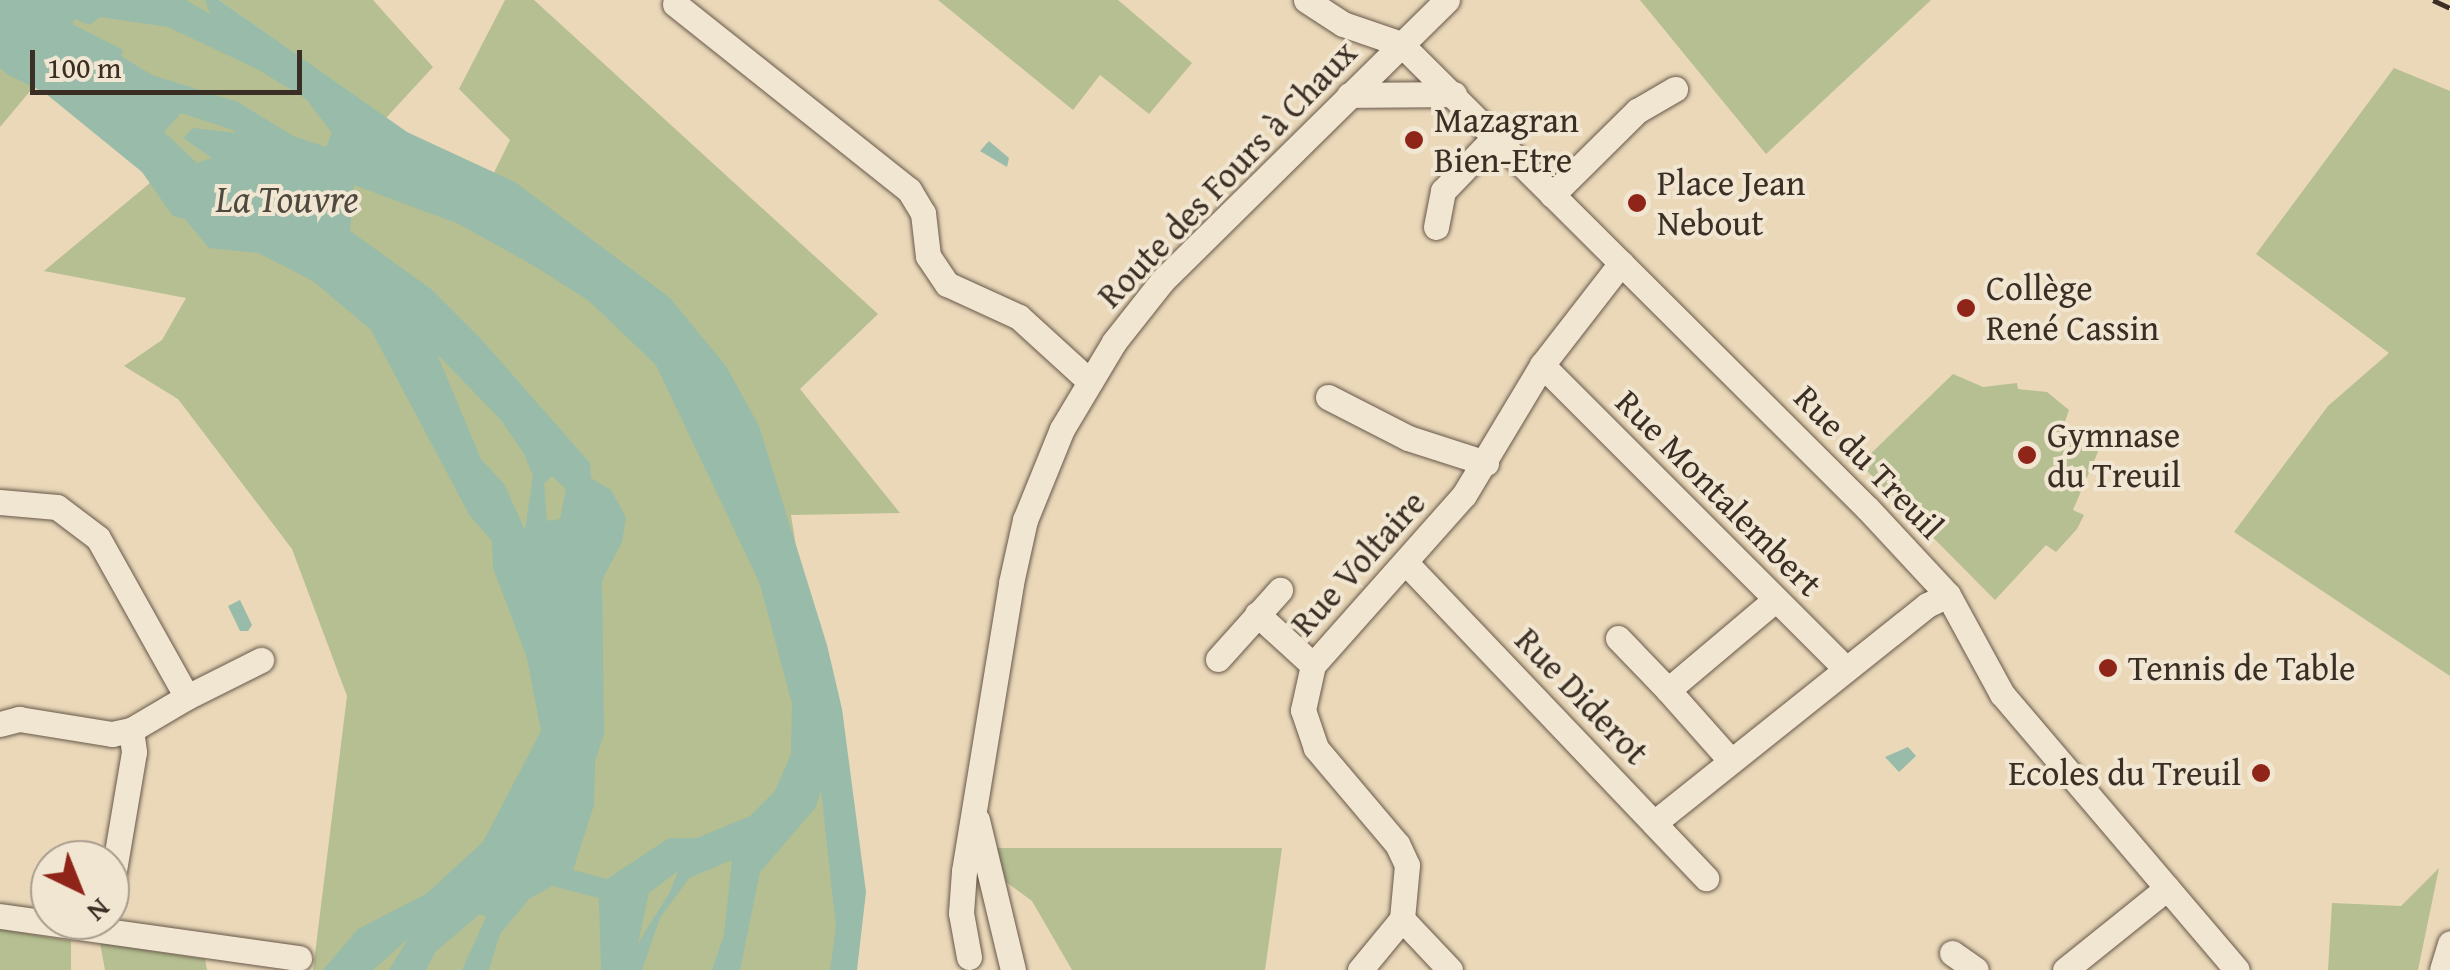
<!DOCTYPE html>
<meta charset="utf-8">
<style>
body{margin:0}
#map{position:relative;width:2450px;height:970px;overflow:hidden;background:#ead8b9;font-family:"Gentium Book Plus",serif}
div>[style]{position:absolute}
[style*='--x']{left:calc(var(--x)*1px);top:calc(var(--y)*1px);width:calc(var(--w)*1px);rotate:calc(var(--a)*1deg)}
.green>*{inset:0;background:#b5bf91}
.water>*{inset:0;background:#99bba9}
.roads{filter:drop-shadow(0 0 2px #675849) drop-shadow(0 0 2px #675849)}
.minor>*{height:25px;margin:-12.5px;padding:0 12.5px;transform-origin:12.5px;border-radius:12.5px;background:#f1e6d2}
.rail>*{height:5px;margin-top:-2.5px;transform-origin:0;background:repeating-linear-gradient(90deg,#3b2e24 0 18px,transparent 0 36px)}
.dots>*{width:28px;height:28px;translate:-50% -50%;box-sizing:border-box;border:5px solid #f1e6d2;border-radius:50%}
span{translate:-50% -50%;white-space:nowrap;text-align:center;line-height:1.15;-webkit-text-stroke:8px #f1e6d2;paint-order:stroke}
.poi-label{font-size:35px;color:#3b2e24}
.left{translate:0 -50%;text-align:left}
.right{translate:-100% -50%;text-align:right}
.street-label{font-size:35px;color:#3b2e24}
.water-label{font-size:38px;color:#4e4a3f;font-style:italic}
.north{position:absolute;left:30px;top:840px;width:100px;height:100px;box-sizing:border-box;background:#f1e6d2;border:2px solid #a89c8c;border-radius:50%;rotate:137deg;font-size:28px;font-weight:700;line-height:40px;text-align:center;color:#3b2e24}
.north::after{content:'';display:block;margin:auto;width:35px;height:45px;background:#8f2418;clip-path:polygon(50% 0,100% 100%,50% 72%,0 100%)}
.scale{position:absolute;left:30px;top:50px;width:272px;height:45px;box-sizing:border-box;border:5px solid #3b2e24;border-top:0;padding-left:12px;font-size:30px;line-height:35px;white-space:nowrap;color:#3b2e24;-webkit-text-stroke:8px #f1e6d2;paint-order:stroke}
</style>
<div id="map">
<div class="green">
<div style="clip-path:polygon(0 0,208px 0,486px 189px,510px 140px,459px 89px,505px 0,534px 0,878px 314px,800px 389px,900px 513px,791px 515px,847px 871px,835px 970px,313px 970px,347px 696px,292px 549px,178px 399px,124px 366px,162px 340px,186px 298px,44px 271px,156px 178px,37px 83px,0 127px)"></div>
<div style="clip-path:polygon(219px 0,373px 0,433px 67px,386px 118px)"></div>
<div style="clip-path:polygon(938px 0,1118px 0,1192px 63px,1149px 114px,1100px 75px,1073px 110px)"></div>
<div style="clip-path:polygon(1640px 0,1931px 0,1766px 154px)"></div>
<div style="clip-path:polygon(2394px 68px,2450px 91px,2450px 676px,2234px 532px,2328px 406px,2389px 353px,2256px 254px)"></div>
<div style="clip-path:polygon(1953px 374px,1983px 387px,2017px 383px,2018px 389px,2047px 392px,2069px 410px,2062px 430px,2100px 447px,2073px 510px,2084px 515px,2077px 529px,2056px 552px,2046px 545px,1995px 600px,1860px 464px)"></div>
<div style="clip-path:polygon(996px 848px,1282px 848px,1265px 970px,1072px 970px,1032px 901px,1006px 882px)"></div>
<div style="clip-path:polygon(2439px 868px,2418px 970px,2328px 970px,2332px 903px,2401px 906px)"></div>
<div style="clip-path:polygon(0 929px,71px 941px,71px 970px,0 970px)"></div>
<div style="clip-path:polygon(100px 943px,205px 959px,207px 970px,105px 970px)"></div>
</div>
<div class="water">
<div style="clip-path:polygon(evenodd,0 0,186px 0,210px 14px,205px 0,219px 0,407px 132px,515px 182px,670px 298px,726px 366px,759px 426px,827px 645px,842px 709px,866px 892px,857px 970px,830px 970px,836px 927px,821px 790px,816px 807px,760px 872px,740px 970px,712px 970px,724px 935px,732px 860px,689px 878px,660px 918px,642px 970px,601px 970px,599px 898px,552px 886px,529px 899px,500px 934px,489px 970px,462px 970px,486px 917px,480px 914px,436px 951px,426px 970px,389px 970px,408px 939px,373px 970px,323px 970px,358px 929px,426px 894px,483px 842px,541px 731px,527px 658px,493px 568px,492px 541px,470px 516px,371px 330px,313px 281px,258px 253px,209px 248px,185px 219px,173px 216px,142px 172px,45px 93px,7px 74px,0 68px,0 0,100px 17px,168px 27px,259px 70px,306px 99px,332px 133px,326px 147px,293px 136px,238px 102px,152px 75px,121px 56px,123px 50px,72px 24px,75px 19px,90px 25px,100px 17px,0 0,181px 113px,233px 130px,236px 133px,193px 128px,183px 138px,212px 158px,197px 163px,164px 132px,181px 113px,0 0,354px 185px,459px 224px,536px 267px,589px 301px,656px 365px,760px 584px,792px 704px,791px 754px,775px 791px,750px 816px,697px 838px,669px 838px,607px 879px,573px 870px,594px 805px,595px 761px,604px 734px,602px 580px,622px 542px,626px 517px,611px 490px,591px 478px,590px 463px,481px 339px,431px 289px,350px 231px,354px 185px,0 0,437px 354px,501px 420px,524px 454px,533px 476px,525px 530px,504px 484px,481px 459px,437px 354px,0 0,552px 476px,566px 489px,560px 519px,547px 521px,544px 484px,552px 476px,0 0,678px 871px,670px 892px,638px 943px,649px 893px,678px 871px)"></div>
<div style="clip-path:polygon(989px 141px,1009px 158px,1007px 167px,980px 151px)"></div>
<div style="clip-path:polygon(240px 600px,252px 625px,248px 631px,240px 631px,228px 606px)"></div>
<div style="clip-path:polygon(1908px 747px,1916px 756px,1899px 772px,1885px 757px)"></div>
</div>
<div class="roads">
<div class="minor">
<div style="--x:1306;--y:0;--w:44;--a:33"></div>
<div style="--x:1343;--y:24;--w:61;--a:19"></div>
<div style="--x:1401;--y:44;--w:659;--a:44.88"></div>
<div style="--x:1868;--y:509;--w:117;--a:47.1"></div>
<div style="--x:1948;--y:595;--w:113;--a:61.4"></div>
<div style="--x:2002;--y:694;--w:362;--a:49.6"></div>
<div style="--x:675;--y:4;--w:299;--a:38.5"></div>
<div style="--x:909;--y:190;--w:27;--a:59"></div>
<div style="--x:923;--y:213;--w:43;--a:83.4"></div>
<div style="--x:928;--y:256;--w:34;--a:56"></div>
<div style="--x:947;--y:284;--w:79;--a:24.6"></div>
<div style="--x:1019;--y:317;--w:95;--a:42.4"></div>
<div style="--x:1349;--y:95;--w:105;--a:-0.5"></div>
<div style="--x:1552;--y:195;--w:120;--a:-44.7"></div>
<div style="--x:1637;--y:111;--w:44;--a:-30.1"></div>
<div style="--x:1436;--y:227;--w:37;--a:-79"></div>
<div style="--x:1443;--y:191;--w:75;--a:-46.1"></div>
<div style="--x:1542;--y:365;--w:430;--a:45"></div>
<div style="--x:1328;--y:397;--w:90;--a:27.1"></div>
<div style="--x:1408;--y:438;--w:82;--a:17.8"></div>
<div style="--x:0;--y:502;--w:57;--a:5"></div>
<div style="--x:57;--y:507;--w:51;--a:37.1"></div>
<div style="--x:98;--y:538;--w:182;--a:60.8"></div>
<div style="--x:187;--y:697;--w:65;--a:149.5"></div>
<div style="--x:131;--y:730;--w:22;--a:82"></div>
<div style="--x:134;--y:752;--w:144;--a:99.6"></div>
<div style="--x:1407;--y:564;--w:434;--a:46.4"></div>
<div style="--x:1257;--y:614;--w:76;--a:42.3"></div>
<div style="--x:1618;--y:638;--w:72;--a:46.1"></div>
<div style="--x:1218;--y:659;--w:93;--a:-48.1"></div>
<div style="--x:187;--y:697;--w:83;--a:-26.6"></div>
<div style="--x:0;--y:724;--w:20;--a:-15"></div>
<div style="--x:19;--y:719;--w:94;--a:9.2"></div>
<div style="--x:112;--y:734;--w:19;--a:-12"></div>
<div style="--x:1731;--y:761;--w:95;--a:-131.6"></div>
<div style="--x:1668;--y:690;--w:141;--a:-40.1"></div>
<div style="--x:977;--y:820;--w:154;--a:76.5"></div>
<div style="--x:1654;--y:823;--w:349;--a:-38.6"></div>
<div style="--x:1927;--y:605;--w:23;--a:-25"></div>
<div style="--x:0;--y:916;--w:302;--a:8"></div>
<div style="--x:1402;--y:919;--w:70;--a:46.7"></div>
<div style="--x:1952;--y:953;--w:29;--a:35"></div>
<div style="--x:969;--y:957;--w:45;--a:-100.3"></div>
<div style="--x:961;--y:913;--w:42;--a:-85.9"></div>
<div style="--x:964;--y:871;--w:292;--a:-80.7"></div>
<div style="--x:1011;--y:583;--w:65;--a:-77.5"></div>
<div style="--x:1025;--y:520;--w:98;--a:-67.9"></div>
<div style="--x:1062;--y:429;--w:101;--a:-59.1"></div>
<div style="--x:1114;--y:342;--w:79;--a:-51.7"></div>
<div style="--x:1163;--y:280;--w:399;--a:-44.6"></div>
<div style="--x:1360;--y:970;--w:66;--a:-50.5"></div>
<div style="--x:1402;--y:919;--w:54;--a:-84.7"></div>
<div style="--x:1407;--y:865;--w:23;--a:-115"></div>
<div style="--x:1397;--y:844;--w:126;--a:-130.2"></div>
<div style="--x:1316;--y:748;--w:40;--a:-108.9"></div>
<div style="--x:1303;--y:710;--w:46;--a:-77.5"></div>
<div style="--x:1313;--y:665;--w:227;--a:-48.4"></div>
<div style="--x:1464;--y:495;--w:152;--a:-59"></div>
<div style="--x:1542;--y:365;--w:129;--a:-52.2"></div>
<div style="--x:2065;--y:970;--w:131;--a:-38.8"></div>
<div style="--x:2442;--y:970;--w:28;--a:-73"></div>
</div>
</div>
<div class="rail">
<div style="--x:2433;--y:0;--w:19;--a:25"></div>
</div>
<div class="dots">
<div style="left:1414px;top:140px;background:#8f2418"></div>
<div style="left:1637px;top:203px;background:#8f2418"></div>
<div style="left:1966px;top:308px;background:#8f2418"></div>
<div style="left:2027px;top:455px;background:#8f2418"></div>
<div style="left:2108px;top:668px;background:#8f2418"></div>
<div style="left:2261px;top:773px;background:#8f2418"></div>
</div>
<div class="poi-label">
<span class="left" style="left:1434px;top:140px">Mazagran<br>Bien-Etre</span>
<span class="left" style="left:1657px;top:203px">Place Jean<br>Nebout</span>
<span class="left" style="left:1986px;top:308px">Collège<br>René Cassin</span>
<span class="left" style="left:2047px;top:455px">Gymnase<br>du Treuil</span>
<span class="left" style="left:2128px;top:668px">Tennis de Table</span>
<span class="right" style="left:2241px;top:773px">Ecoles du Treuil</span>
</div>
<div class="street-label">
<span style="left:1227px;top:174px;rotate:-46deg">Route des Fours à Chaux</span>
<span style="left:1869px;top:462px;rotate:46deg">Rue du Treuil</span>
<span style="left:1719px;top:493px;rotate:45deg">Rue Montalembert</span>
<span style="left:1358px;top:563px;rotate:-48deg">Rue Voltaire</span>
<span style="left:1582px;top:696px;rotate:46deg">Rue Diderot</span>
</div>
<div class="water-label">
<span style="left:287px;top:199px">La Touvre</span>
</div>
<div class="north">N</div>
<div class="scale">100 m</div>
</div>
